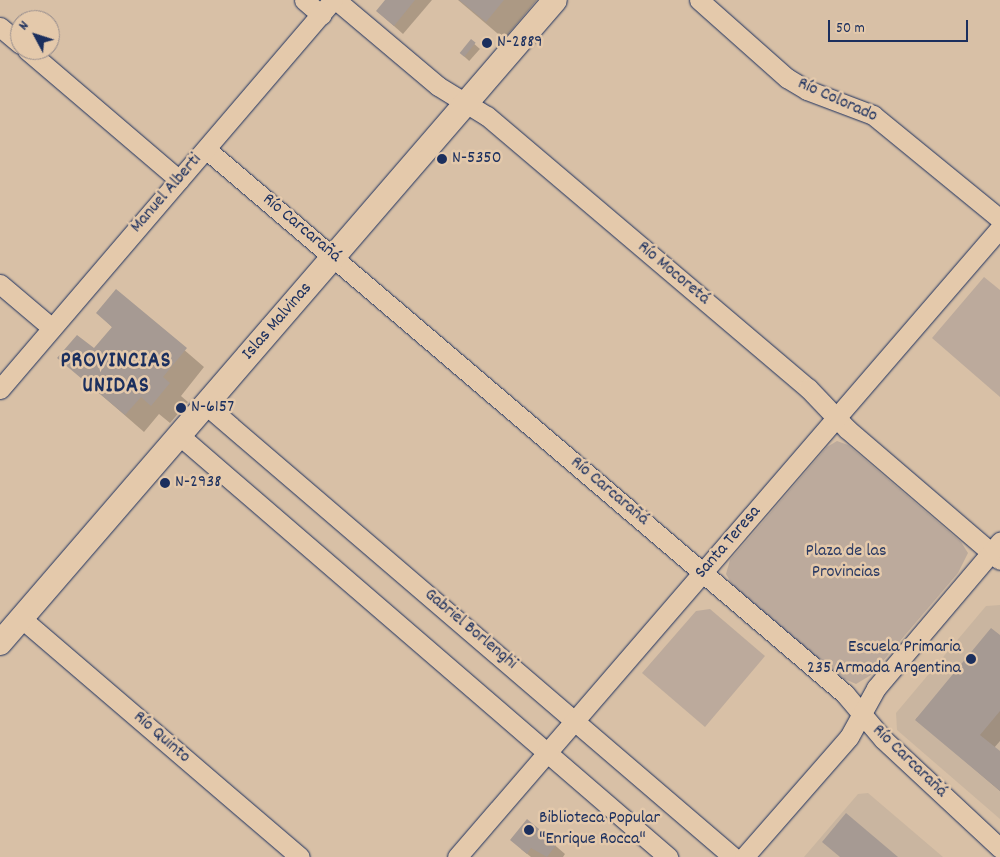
<!DOCTYPE html>
<meta charset="utf-8">
<style>
body{margin:0}
#map{position:relative;width:1000px;height:857px;overflow:hidden;background:#d8c0a6;font-family:Dekko,sans-serif}
div>[style]{position:absolute}
[style*='--x']{left:calc(var(--x)*1px);top:calc(var(--y)*1px);width:calc(var(--w)*1px);rotate:calc(var(--a)*1deg)}
.built>*{inset:0;background:#c9b5a0}
.green>*{inset:0;background:#bcaa9c}
.shadow>*{inset:0;background:#0003;transform-origin:0 0}
.building>*{inset:0;background:#a69a93;transform-origin:0 0}
.roads{filter:drop-shadow(0 0 1px #1b2f5e) drop-shadow(0 0 1px #1b2f5e)}
.minor>*{height:19px;margin:-9.5px;padding:0 9.5px;transform-origin:9.5px;border-radius:9.5px;background:#e4c9ab}
.major>*{height:24px;margin:-12px;padding:0 12px;transform-origin:12px;border-radius:12px;background:#e4c9ab}
.dots>*{width:14px;height:14px;translate:-50% -50%;box-sizing:border-box;border:2px solid #e4c9ab;border-radius:50%}
span{translate:-50% -50%;white-space:nowrap;text-align:center;line-height:1.15;-webkit-text-stroke:5px #e4c9ab;paint-order:stroke}
.poi-label{font-size:18px;color:#1b2f5e}
.left{translate:0 -50%;text-align:left}
.right{translate:-100% -50%;text-align:right}
.street-label{font-size:18px;color:#1b2f5e}
.park-label{font-size:18px;color:#2b3b64}
.district-label{font-size:22px;color:#1b2f5e;font-weight:700;letter-spacing:1px}
.north{position:absolute;left:10px;top:10px;width:50px;height:50px;box-sizing:border-box;background:#e4c9ab;border:1px solid #948b8c;border-radius:50%;rotate:310deg;font-size:14px;font-weight:700;line-height:20px;text-align:center;color:#1b2f5e}
.north::after{content:'';display:block;margin:auto;width:18px;height:22px;background:#1b2f5e;clip-path:polygon(50% 0,100% 100%,50% 72%,0 100%)}
.scale{position:absolute;left:828px;top:20px;width:140px;height:22px;box-sizing:border-box;border:2px solid #1b2f5e;border-top:0;padding-left:6px;font-size:15px;line-height:18px;white-space:nowrap;color:#1b2f5e;-webkit-text-stroke:4px #e4c9ab;paint-order:stroke}
</style>
<div id="map">
<div class="built">
<div style="clip-path:polygon(1000px 605px,1000px 819px,897px 730px,896px 713px,986px 606px)"></div>
<div style="clip-path:polygon(868px 793px,943px 857px,804px 857px,858px 794px)"></div>
</div>
<div class="green">
<div style="clip-path:polygon(984px 277px,1000px 290px,1000px 397px,932px 338px)"></div>
<div style="clip-path:polygon(837px 441px,848px 445px,961px 542px,968px 553px,958px 573px,871px 675px,856px 684px,840px 677px,733px 586px,726px 574px,730px 560px,827px 447px)"></div>
<div style="clip-path:polygon(710px 609px,765px 656px,705px 727px,642px 673px,696px 611px)"></div>
</div>
<div class="shadow">
<div style="clip-path:polygon(386px 0,432px 0,403px 34px,377px 11px)"></div>
<div style="clip-path:polygon(458px 0,537px 0,504px 39px)"></div>
<div style="left:471px;top:41px;width:12px;height:16px;rotate:42deg"></div>
<div style="clip-path:polygon(116px 291px,204px 367px,181px 396px,188px 402px,170px 423px,159px 414px,144px 432px,59px 358px,94px 350px,113px 328px,98px 313px)"></div>
<div style="clip-path:polygon(1000px 637px,1000px 741px,994px 748px,1000px 753px,1000px 791px,916px 719px)"></div>
<div style="clip-path:polygon(527px 821px,565px 854px,563px 857px,531px 857px,521px 849px)"></div>
</div>
<div class="building">
<div style="clip-path:polygon(385px 0,415px 0,394px 26px,376px 11px)"></div>
<div style="clip-path:polygon(459px 0,504px 0,486px 22px)"></div>
<div style="left:471px;top:39px;width:6px;height:18px;rotate:39deg"></div>
<div style="clip-path:polygon(116px 289px,187px 348px,163px 377px,170px 383px,151px 406px,141px 397px,125px 415px,57px 358px,77px 335px,94px 348px,112px 327px,96px 313px)"></div>
<div style="clip-path:polygon(991px 628px,1000px 635px,1000px 711px,980px 735px,1000px 751px,1000px 791px,915px 720px)"></div>
<div style="clip-path:polygon(846px 813px,898px 857px,840px 857px,822px 842px)"></div>
<div style="clip-path:polygon(527px 819px,557px 844px,547px 857px,531px 848px,527px 854px,510px 840px)"></div>
</div>
<div class="roads">
<div class="minor">
<div style="--x:304;--y:0;--w:23;--a:41"></div>
<div style="--x:336;--y:0;--w:133;--a:40.1"></div>
<div style="--x:438;--y:86;--w:57;--a:31.5"></div>
<div style="--x:487;--y:116;--w:421;--a:40.3"></div>
<div style="--x:808;--y:388;--w:57;--a:46.4"></div>
<div style="--x:847;--y:429;--w:201;--a:40.6"></div>
<div style="--x:699;--y:0;--w:118;--a:41.6"></div>
<div style="--x:787;--y:78;--w:23;--a:31"></div>
<div style="--x:807;--y:90;--w:71;--a:20.7"></div>
<div style="--x:873;--y:115;--w:164;--a:39.3"></div>
<div style="--x:0;--y:27;--w:26;--a:40"></div>
<div style="--x:27;--y:50;--w:200;--a:40.5"></div>
<div style="--x:206;--y:149;--w:840;--a:40.46"></div>
<div style="--x:845;--y:694;--w:59;--a:49.8"></div>
<div style="--x:883;--y:739;--w:160;--a:43"></div>
<div style="--x:0;--y:284;--w:68;--a:40.2"></div>
<div style="--x:0;--y:389;--w:512;--a:-49.44"></div>
<div style="--x:206;--y:405;--w:694;--a:40.62"></div>
<div style="--x:180;--y:436;--w:645;--a:40.78"></div>
<div style="--x:21;--y:618;--w:367;--a:40.6"></div>
<div style="--x:457;--y:857;--w:831;--a:-49.2"></div>
<div style="--x:744;--y:857;--w:159;--a:-48.8"></div>
<div style="--x:849;--y:737;--w:56;--a:-61.1"></div>
<div style="--x:876;--y:688;--w:192;--a:-49.7"></div>
</div>
<div class="major">
<div style="--x:0;--y:643;--w:849;--a:-49.2"></div>
</div>
</div>
<div class="dots">
<div style="left:487px;top:43px;background:#1b2f5e"></div>
<div style="left:442px;top:159px;background:#1b2f5e"></div>
<div style="left:181px;top:408px;background:#1b2f5e"></div>
<div style="left:165px;top:483px;background:#1b2f5e"></div>
<div style="left:971px;top:659px;background:#1b2f5e"></div>
<div style="left:529px;top:830px;background:#1b2f5e"></div>
</div>
<div class="poi-label">
<span class="left" style="left:497px;top:43px">N-2889</span>
<span class="left" style="left:452px;top:159px">N-5350</span>
<span class="left" style="left:191px;top:408px">N-6157</span>
<span class="left" style="left:175px;top:483px">N-2938</span>
<span class="right" style="left:961px;top:659px">Escuela Primaria<br>235 Armada Argentina</span>
<span class="left" style="left:539px;top:830px">Biblioteca Popular<br>"Enrique Rocca"</span>
</div>
<div class="street-label">
<span style="left:837px;top:101px;rotate:24deg">Río Colorado</span>
<span style="left:167px;top:194px;rotate:-49deg">Manuel Alberti</span>
<span style="left:301px;top:229px;rotate:40deg">Río Carcarañá</span>
<span style="left:673px;top:274px;rotate:40deg">Río Mocoretá</span>
<span style="left:278px;top:322px;rotate:-49deg">Islas Malvinas</span>
<span style="left:609px;top:492px;rotate:40deg">Río Carcarañá</span>
<span style="left:729px;top:543px;rotate:-49deg">Santa Teresa</span>
<span style="left:470px;top:630px;rotate:40deg">Gabriel Borlenghi</span>
<span style="left:161px;top:738px;rotate:41deg">Río Quinto</span>
<span style="left:909px;top:762px;rotate:44deg">Río Carcarañá</span>
</div>
<div class="park-label">
<span style="left:846px;top:563px">Plaza de las<br>Provincias</span>
</div>
<div class="district-label">
<span style="left:116px;top:374px">PROVINCIAS<br>UNIDAS</span>
</div>
<div class="north">N</div>
<div class="scale">50 m</div>
</div>
